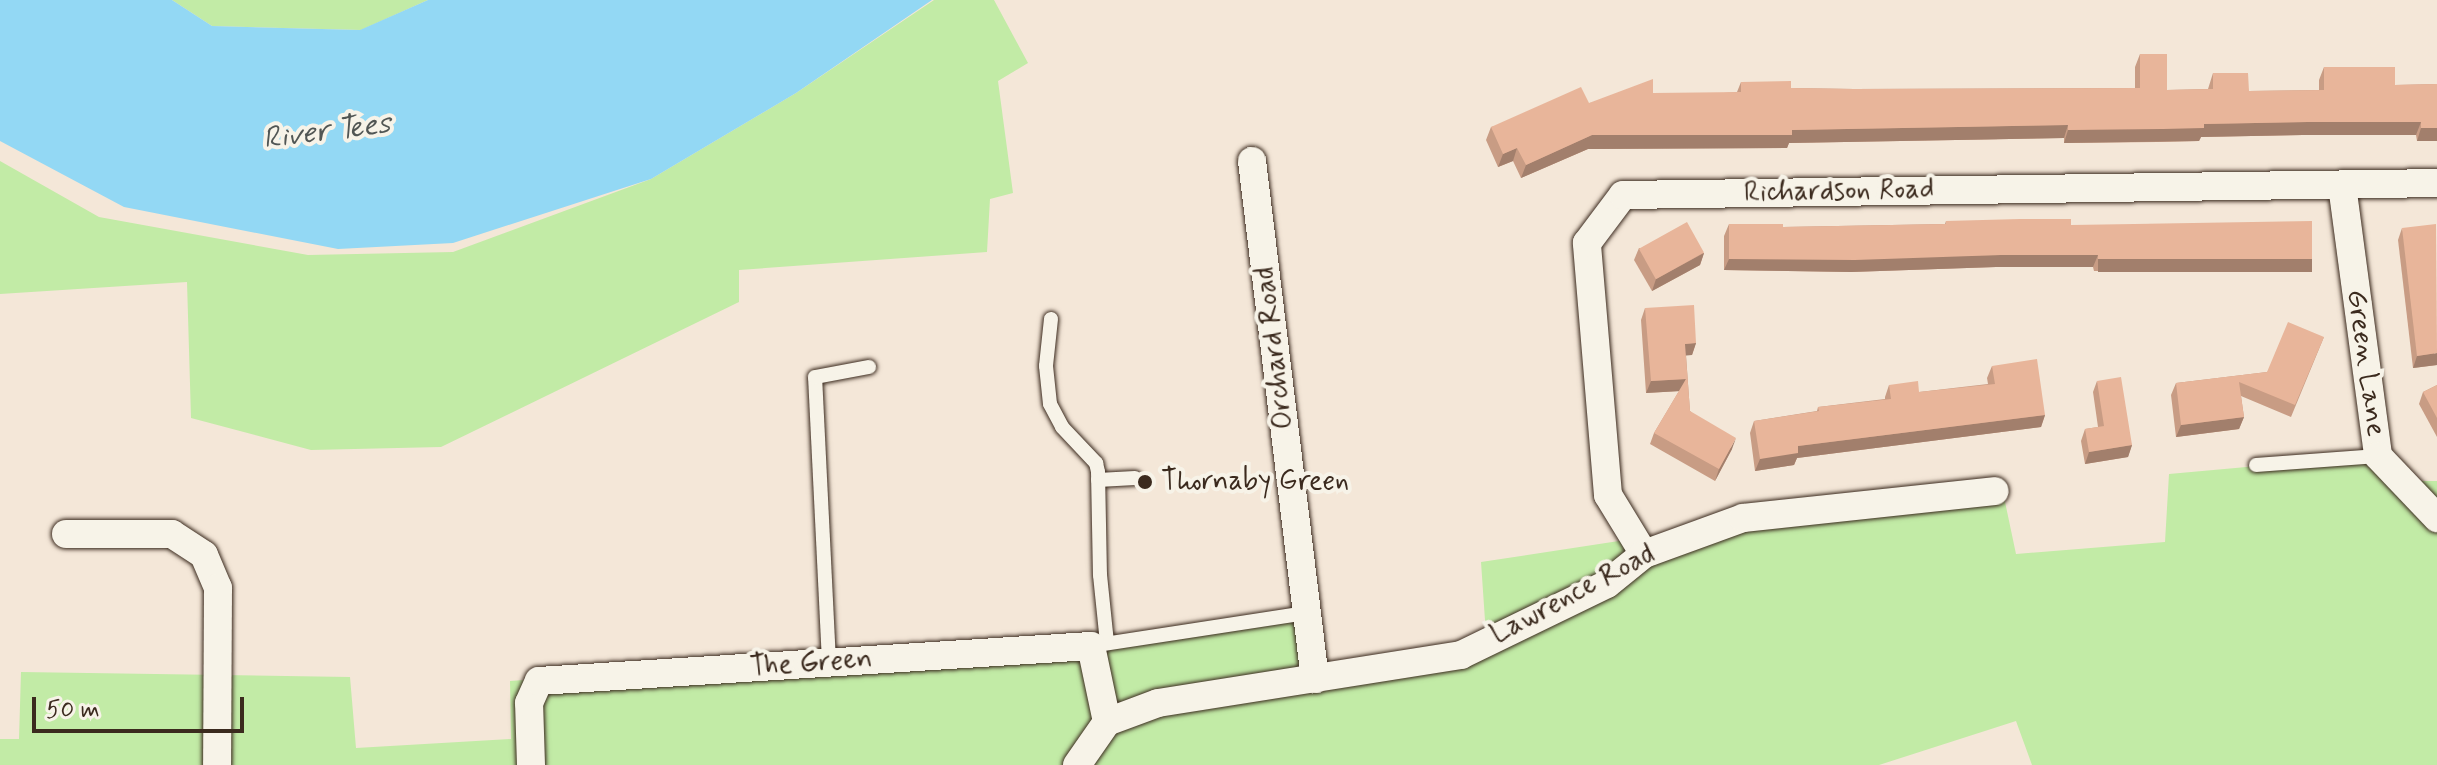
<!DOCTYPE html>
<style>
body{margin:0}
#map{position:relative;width:2437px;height:765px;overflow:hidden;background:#f4e7d8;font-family:Mynerve,sans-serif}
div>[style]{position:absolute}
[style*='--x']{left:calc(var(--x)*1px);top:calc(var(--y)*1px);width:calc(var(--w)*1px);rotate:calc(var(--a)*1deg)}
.green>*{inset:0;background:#c2eba6}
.water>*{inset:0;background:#93d8f4}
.roads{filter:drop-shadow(0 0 2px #3b2a1e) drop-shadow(0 0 2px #3b2a1e)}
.lane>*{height:14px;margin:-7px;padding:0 7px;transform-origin:7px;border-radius:7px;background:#f7f3e8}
.street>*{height:28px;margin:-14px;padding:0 14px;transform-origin:14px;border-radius:14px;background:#f7f3e8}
.wall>*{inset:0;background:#c89c84}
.shaded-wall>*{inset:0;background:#a27f6c;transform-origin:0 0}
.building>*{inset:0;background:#e8b59a;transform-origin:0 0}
.dots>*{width:22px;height:22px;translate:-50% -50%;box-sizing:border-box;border:4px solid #f7f3e8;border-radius:50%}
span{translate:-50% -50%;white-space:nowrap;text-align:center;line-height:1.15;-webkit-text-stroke:8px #f7f3e8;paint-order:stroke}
.street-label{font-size:28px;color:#3b2a1e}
.poi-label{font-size:28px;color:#3b2a1e}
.left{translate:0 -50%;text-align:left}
.water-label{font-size:30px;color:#515654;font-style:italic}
.scale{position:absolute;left:32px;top:697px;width:212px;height:36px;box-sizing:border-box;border:4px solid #3b2a1e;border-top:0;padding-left:10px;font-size:24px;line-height:28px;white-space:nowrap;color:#3b2a1e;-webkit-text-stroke:6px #f7f3e8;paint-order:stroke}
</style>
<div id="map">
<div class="green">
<div style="clip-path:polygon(172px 0,428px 0,361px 30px,212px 26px)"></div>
<div style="clip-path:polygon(934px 0,994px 0,1028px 63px,998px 81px,1013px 193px,990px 199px,987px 252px,739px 270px,739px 302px,441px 447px,311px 450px,191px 418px,187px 282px,0 294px,0 161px,99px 217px,308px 255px,453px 252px,651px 179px,796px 93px)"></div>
<div style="clip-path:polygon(2390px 454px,2418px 481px,2437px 481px,2437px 765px,2032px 765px,2016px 721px,1879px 765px,0 765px,0 739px,19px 739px,21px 672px,350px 677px,356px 748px,511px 739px,510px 681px,1089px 640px,1310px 607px,1319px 669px,1463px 647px,1486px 635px,1481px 562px,1743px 522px,2004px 497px,2016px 554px,2165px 542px,2169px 474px)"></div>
</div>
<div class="water">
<div style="clip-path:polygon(0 0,172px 0,212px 26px,360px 30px,428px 0,932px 0,796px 93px,651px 179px,453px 243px,338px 249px,124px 207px,0 141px)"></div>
</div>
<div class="roads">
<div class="lane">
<div style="--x:1051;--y:319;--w:47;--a:96.1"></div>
<div style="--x:1046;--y:366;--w:38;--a:84"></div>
<div style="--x:1050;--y:404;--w:26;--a:62"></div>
<div style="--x:1062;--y:427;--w:50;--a:46.6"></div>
<div style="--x:1096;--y:463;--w:9;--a:77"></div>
<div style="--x:1098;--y:472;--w:103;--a:88.9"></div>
<div style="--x:1100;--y:575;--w:68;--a:84.1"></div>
<div style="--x:2256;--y:465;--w:122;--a:-4.2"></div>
<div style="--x:1098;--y:480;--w:37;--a:-3"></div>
<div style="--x:1097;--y:645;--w:211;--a:-8.7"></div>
<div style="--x:829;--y:662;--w:285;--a:-92.8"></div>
<div style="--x:815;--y:377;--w:55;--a:-10.5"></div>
</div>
<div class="street">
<div style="--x:1252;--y:161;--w:522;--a:83.07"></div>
<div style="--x:2342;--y:185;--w:273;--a:82.4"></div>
<div style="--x:2378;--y:456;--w:86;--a:46.4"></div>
<div style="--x:66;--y:534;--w:106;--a:0"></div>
<div style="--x:172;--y:534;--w:38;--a:33"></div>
<div style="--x:204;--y:555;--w:36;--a:67"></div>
<div style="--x:218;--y:588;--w:177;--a:90.3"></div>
<div style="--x:1644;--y:554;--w:69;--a:-121.4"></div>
<div style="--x:1608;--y:495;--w:253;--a:-94.8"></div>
<div style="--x:1587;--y:243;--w:60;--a:-53.1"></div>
<div style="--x:1623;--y:195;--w:814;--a:-0.84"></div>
<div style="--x:1107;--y:722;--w:54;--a:-20.4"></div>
<div style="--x:1158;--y:703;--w:307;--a:-9"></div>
<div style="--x:1461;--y:655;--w:162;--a:-25.9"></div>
<div style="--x:1607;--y:584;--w:48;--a:-39"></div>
<div style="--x:1644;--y:554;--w:105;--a:-20"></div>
<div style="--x:1743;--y:518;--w:253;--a:-6.1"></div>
<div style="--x:531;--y:765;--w:62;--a:-91.8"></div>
<div style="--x:529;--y:703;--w:24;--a:-66"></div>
<div style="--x:539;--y:681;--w:553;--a:-3.63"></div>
<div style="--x:1091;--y:646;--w:78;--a:78.1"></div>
<div style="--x:1077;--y:765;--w:52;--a:-55.1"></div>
</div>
</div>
<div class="wall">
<div style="clip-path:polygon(2140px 54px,2167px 90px,2208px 89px,2213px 73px,2249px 91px,2319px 90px,2319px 80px,2324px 67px,2395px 85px,2437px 84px,2437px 141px,2417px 141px,2416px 135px,2303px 135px,2201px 137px,2199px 141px,2158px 142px,2064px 143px,2064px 138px,1789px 143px,1787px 148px,1588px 149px,1521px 178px,1513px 161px,1498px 167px,1486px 140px,1491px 127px,1589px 103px,1737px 92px,1741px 82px,1791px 88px,1854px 89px,2135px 88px,2135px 67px)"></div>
<div style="clip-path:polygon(1946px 221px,2071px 225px,2308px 271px,2094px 271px,2093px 267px,1996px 267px,1851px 272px,1724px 270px,1724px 236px,1729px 224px,1783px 227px,1945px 224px)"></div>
<div style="clip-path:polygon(2402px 228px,2437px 365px,2413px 368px,2398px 240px)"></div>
<div style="clip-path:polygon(1639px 248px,1704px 253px,1700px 265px,1652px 291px,1634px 260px)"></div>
<div style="clip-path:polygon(1645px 308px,1696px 343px,1692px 355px,1686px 355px,1690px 411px,1732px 449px,1715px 481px,1650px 444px,1654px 433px,1679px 391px,1646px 393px,1641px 320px)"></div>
<div style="clip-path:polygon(2324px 337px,2291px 417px,2241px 396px,2244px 417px,2239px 429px,2176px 437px,2171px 395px,2176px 383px,2267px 372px)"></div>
<div style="clip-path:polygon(1992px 366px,2045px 415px,2041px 427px,1797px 458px,1794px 465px,1755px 471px,1750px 433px,1754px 421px,1817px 411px,1818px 407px,1885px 399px,1885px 397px,1889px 385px,1919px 392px,1988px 384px,1987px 378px)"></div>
<div style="clip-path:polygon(2097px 381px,2132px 445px,2128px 457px,2085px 464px,2081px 441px,2085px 429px,2098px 427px,2093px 392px)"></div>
<div style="clip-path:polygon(2437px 385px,2437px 437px,2419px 404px,2423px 392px)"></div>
</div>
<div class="shaded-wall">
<div style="clip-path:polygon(2308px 122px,2421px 122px,2416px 135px,2303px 135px,2201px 137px,2199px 141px,2064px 143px,2068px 130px,2204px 124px)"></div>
<div style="clip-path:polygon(2068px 125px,2064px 138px,1789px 143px,1787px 148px,1588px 149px,1521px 178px,1526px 165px,1592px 135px,1792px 130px)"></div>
<div style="clip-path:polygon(2421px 128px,2437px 128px,2437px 141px,2417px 141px)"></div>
<div style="clip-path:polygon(1517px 148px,1513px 161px,1498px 167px,1503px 154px)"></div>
<div style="clip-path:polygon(1704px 253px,1700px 265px,1652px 291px,1656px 279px)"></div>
<div style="clip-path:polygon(2001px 255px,2098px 255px,2093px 267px,1996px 267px,1851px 272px,1724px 270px,1729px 259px)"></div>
<div style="left:2098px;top:259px;width:214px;height:13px"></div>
<div style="clip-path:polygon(1696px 343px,1692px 355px,1681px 356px,1685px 344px)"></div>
<div style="clip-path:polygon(2437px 353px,2437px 365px,2413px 368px,2417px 356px)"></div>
<div style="clip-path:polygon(1686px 379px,1681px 391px,1646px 393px,1651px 381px)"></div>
<div style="clip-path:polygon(2045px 415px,2041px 427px,1797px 458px,1794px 465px,1755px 471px,1760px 459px,1798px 446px)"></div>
<div style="clip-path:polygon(2244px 417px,2239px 429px,2176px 437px,2181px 425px)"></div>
<div style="clip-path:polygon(1736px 438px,1732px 449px,1715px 481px,1719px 469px)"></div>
<div style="clip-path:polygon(2132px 445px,2128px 457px,2085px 464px,2089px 452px)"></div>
</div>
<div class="building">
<div style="clip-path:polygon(2140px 54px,2167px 54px,2167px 90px,2213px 89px,2213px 73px,2248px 73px,2249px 91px,2324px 90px,2324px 67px,2395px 67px,2395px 85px,2437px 84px,2437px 128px,2421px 128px,2421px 122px,2308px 122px,2204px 124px,2204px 128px,2163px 129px,2068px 130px,2068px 125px,1792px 130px,1792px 135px,1592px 135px,1526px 165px,1517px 148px,1503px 154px,1491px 127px,1581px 87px,1589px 103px,1653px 79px,1653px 93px,1741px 92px,1741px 82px,1791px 81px,1791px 88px,1854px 89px,2140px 88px)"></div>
<div style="clip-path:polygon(2020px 219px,2071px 219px,2071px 225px,2312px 221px,2312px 259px,2098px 259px,2098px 255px,2001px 255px,1855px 260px,1729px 259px,1729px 224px,1783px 224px,1783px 227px,1946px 224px,1946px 221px)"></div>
<div style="left:1687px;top:222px;width:35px;height:55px;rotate:61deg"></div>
<div style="clip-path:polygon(2436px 224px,2437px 353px,2417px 356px,2402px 228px)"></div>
<div style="clip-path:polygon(1694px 305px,1696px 343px,1685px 344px,1690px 411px,1736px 438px,1719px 469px,1654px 433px,1686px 379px,1651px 381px,1645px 308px)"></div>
<div style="clip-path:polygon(2288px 322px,2324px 337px,2295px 405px,2239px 382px,2244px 417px,2181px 425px,2176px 383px,2267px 372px)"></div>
<div style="clip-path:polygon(2037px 359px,2045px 415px,1798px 446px,1798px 453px,1760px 459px,1754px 421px,1819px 411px,1818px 407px,1891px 399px,1889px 385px,1918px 381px,1919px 392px,1995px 384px,1992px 366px)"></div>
<div style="clip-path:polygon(2121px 377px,2132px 445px,2089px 452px,2085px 429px,2104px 426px,2097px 381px)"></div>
<div style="clip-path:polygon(2437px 385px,2437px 418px,2423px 392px)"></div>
</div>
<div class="dots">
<div style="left:1145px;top:482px;background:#3b2a1e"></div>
</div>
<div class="street-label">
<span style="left:1839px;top:192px;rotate:-1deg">Richardson Road</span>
<span style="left:1275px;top:348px;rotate:-97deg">Orchard Road</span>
<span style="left:2365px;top:363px;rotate:82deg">Green Lane</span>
<span style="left:1573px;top:595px;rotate:-28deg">Lawrence Road</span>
<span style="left:811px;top:664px;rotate:-4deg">The Green</span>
</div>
<div class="poi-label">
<span class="left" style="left:1161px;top:482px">Thornaby Green</span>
</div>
<div class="water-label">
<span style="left:327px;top:132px;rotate:-7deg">River Tees</span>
</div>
<div class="scale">50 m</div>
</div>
